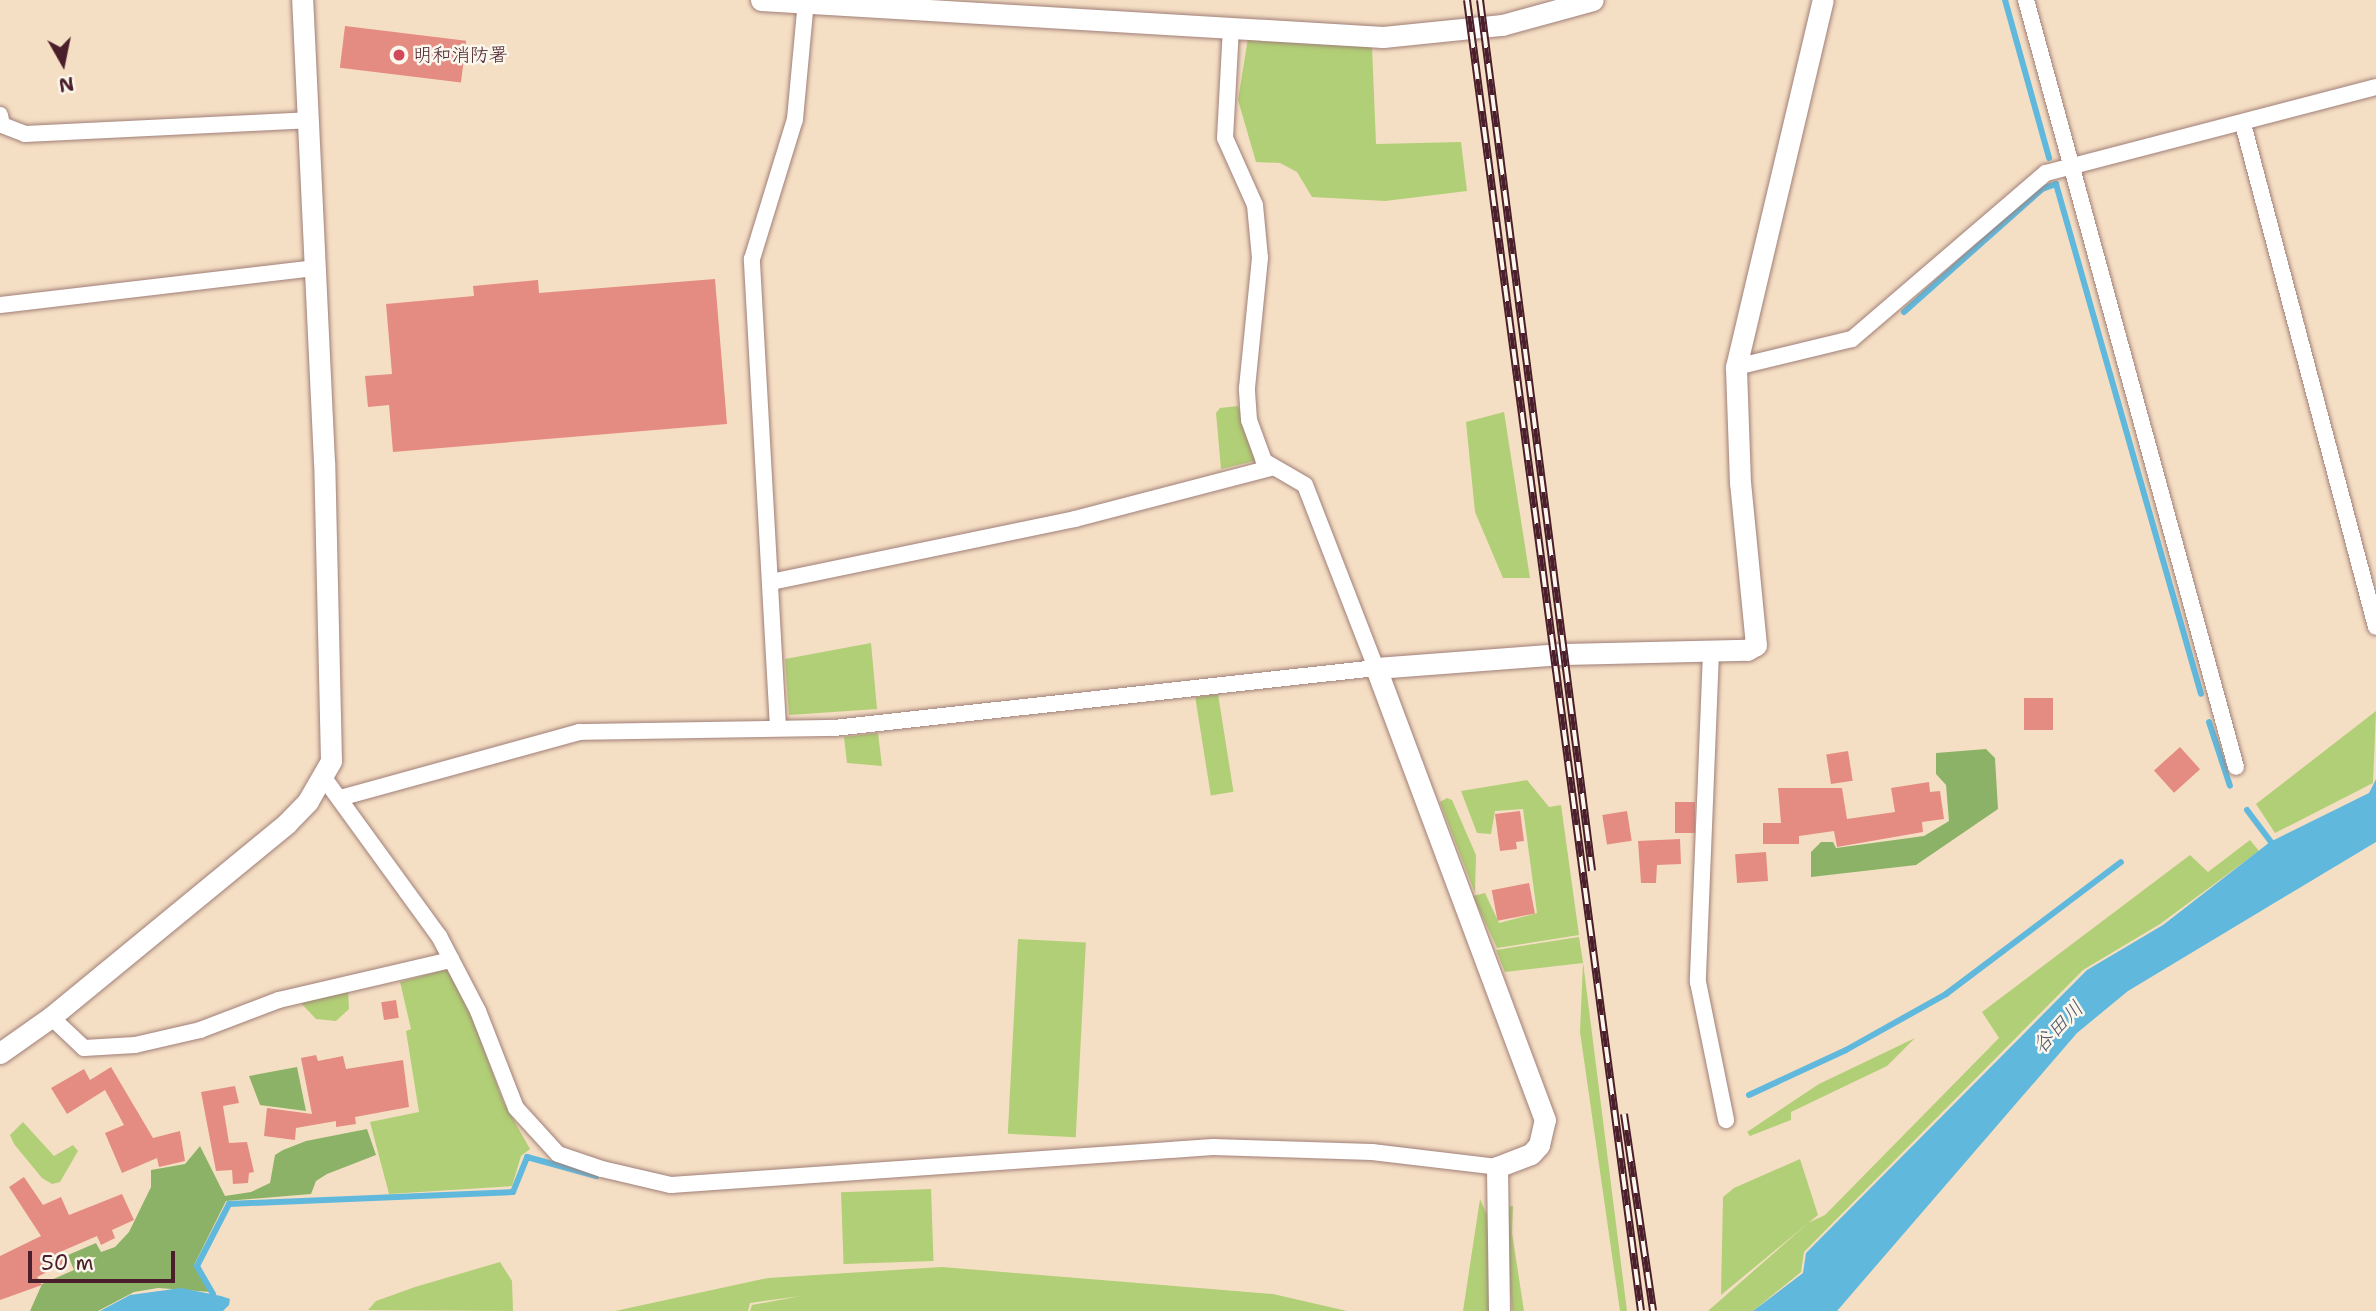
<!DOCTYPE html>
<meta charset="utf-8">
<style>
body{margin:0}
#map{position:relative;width:2376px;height:1311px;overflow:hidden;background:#f5dfc4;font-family:"Shantell Sans","Klee One",sans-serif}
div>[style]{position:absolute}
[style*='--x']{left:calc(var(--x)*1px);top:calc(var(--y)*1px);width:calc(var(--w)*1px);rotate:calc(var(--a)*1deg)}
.green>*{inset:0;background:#b1cf76;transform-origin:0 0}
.forest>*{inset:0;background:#8cb267}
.water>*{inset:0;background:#60b9dd}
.stream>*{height:6px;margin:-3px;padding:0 3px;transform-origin:3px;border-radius:3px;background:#60b9dd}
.building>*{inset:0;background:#e48c81;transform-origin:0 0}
.roads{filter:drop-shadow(0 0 2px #a07f78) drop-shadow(0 0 2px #a07f78)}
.street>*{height:16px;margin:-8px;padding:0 8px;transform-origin:8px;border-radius:8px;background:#fff}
.secondary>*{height:21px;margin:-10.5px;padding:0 10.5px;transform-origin:10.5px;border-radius:10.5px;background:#fff}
.rail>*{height:8px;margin-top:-4px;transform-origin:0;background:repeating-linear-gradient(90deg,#fbf7ec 0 16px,#4a1f2b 0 32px);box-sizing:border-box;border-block:2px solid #4a1f2b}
.dots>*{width:19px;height:19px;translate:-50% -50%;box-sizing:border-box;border:4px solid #fbf7ec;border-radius:50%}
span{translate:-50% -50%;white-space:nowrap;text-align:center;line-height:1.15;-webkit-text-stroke:5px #fbf7ec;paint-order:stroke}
.poi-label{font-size:19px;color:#4a1f2b}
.left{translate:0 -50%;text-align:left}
.water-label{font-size:21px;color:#525569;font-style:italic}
.north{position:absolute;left:28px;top:28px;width:70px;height:70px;-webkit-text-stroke:5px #fbf7ec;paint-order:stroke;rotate:171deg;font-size:19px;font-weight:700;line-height:28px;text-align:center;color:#4a1f2b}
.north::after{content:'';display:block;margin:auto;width:24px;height:32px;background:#4a1f2b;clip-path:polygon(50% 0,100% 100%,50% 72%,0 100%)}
.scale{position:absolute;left:28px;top:1251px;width:147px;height:32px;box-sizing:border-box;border:4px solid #4a1f2b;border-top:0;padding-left:9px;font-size:21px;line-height:24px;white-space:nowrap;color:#4a1f2b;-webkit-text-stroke:5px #fbf7ec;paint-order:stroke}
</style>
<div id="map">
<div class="green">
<div style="clip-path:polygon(1248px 38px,1372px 46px,1376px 144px,1461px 142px,1467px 191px,1385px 201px,1312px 197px,1297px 172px,1280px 163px,1256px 162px,1238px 100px)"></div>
<div style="clip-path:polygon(1238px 406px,1258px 455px,1254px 461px,1221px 469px,1216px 413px,1220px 408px)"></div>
<div style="clip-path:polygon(1504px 412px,1530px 578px,1503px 578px,1475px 512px,1466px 422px)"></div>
<div style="clip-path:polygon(871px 643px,877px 709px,789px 715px,785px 659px)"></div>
<div style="left:1218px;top:694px;width:99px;height:23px;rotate:81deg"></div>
<div style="clip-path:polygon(2376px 711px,2373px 783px,2275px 833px,2256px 804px)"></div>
<div style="clip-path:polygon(878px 733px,882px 766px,847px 763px,844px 737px)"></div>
<div style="clip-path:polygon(1527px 780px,1549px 807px,1561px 805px,1579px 935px,1497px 948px,1473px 896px,1485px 893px,1499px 923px,1537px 913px,1523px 809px,1495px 811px,1491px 834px,1477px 833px,1461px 791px)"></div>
<div style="clip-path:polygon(1447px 798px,1452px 800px,1476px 855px,1475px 893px,1440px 802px)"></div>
<div style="clip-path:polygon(2250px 840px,2259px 851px,2160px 924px,2083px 970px,1804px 1252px,1801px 1272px,1753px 1311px,1708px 1311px,1808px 1223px,1825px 1215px,1999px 1038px,1982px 1012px,2190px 855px,2208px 872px)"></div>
<div style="clip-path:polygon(1579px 937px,1583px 962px,1627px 1311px,1620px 1311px,1580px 1032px,1583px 963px,1505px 972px,1496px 950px)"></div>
<div style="left:1018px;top:939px;width:68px;height:195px;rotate:3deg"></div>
<div style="clip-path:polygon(448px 969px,471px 1014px,503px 1101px,530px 1149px,521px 1156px,512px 1186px,389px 1194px,370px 1122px,419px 1112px,406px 1031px,411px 1029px,400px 982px)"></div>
<div style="clip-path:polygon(348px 990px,349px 1009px,336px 1021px,316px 1019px,297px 999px)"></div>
<div style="clip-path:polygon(1915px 1038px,1887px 1066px,1791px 1112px,1791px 1120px,1750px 1136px,1747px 1132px,1819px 1084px)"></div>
<div style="clip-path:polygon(23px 1122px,54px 1156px,73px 1145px,78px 1151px,60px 1182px,52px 1184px,42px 1178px,14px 1144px,10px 1135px)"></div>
<div style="clip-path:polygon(1800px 1159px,1818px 1215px,1721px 1295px,1723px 1197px,1734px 1188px)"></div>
<div style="left:931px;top:1189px;width:72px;height:90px;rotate:88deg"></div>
<div style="clip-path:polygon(1480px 1199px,1487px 1215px,1492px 1311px,1463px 1311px)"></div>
<div style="clip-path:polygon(1510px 1206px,1513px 1206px,1512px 1233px,1524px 1311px,1512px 1311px,1506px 1223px)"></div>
<div style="clip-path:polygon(500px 1262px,512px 1281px,513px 1311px,368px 1310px,376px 1301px,415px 1287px)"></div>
<div style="clip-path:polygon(942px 1267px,1273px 1294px,1347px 1311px,750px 1311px,752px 1305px,801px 1296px,750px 1303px,748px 1311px,615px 1311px,768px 1278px)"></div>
</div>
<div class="forest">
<div style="clip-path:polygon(1986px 749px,1995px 758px,1998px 809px,1916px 865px,1811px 877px,1811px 852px,1821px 842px,1833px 842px,1836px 848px,1924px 836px,1949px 821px,1946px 785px,1936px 774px,1936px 753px)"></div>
<div style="clip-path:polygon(297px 1067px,306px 1111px,260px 1105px,249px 1076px)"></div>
<div style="clip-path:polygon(367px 1129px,376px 1155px,327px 1174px,316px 1181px,311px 1194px,226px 1201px,194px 1265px,211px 1292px,158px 1288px,134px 1292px,98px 1311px,30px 1311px,42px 1284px,74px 1270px,68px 1255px,96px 1243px,101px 1252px,115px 1247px,129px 1232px,151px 1187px,151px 1170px,185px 1164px,200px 1146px,225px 1196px,251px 1192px,270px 1183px,275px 1155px,283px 1150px,306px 1141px)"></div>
</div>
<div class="water">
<div style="clip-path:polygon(2376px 779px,2376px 842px,2128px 991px,2077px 1033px,1837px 1311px,1753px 1311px,1803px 1273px,1806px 1253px,2087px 970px,2163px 925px,2270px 842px,2369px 793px)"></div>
<div style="clip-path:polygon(181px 1288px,221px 1296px,230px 1299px,229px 1305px,223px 1311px,100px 1311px,130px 1295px)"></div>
</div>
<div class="stream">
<div style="--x:2005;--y:0;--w:164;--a:74.4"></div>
<div style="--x:1904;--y:312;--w:185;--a:-41.7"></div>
<div style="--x:2042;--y:189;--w:15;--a:-20"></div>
<div style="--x:2056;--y:184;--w:530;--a:74.13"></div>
<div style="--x:2209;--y:722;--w:67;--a:71.8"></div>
<div style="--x:2247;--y:810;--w:45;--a:53.1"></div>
<div style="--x:1749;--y:1095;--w:107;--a:-24.9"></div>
<div style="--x:1846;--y:1050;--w:115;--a:-29.2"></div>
<div style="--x:1946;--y:994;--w:219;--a:-37"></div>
<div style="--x:213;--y:1294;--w:32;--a:-120"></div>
<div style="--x:197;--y:1266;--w:70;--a:-62.7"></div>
<div style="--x:229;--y:1204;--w:284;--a:-2.4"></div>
<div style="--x:513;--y:1192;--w:38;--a:-68"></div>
<div style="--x:527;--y:1157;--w:72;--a:15.4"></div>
</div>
<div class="building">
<div style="left:345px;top:26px;width:122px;height:42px;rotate:7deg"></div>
<div style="clip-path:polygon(715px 279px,727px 424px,393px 452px,389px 405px,368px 407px,365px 376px,392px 374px,386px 304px,474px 296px,473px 286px,538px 280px,539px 293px)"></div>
<div style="left:2024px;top:698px;width:29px;height:32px"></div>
<div style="left:2180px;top:747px;width:30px;height:35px;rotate:48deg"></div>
<div style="left:1848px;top:751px;width:30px;height:22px;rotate:81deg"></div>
<div style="clip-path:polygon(1929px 782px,1930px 792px,1940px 791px,1944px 819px,1922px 822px,1923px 832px,1837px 847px,1834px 831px,1799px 836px,1799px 844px,1763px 844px,1763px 823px,1781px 823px,1778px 788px,1842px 788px,1847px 819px,1895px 812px,1891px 788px)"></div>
<div style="left:1675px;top:802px;width:20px;height:31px"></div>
<div style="clip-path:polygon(1520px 811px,1524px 841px,1516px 842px,1517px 849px,1500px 851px,1495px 814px)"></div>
<div style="left:1627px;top:811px;width:30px;height:25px;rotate:81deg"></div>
<div style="clip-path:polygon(1680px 839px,1681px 864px,1657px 865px,1656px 883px,1641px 883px,1638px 841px)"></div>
<div style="left:1766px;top:852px;width:29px;height:31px;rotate:86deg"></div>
<div style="left:1529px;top:883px;width:31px;height:38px;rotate:79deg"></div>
<div style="left:396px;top:1000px;width:18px;height:15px;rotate:81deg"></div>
<div style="clip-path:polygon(316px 1055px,318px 1061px,343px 1056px,346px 1069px,403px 1060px,409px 1107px,355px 1117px,356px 1124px,336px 1127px,336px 1121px,296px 1128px,295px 1140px,264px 1136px,267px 1108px,312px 1114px,301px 1058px)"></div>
<div style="clip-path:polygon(111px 1067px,153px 1138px,180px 1131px,185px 1161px,159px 1167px,157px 1158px,122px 1173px,105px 1133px,124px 1125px,105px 1090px,67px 1114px,51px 1088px,84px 1069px,90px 1080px)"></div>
<div style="clip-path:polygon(235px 1086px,239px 1103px,223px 1106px,229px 1143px,247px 1142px,254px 1172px,249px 1173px,248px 1183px,233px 1184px,232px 1170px,216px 1171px,201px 1092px)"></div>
<div style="clip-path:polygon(24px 1177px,43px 1205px,61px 1197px,69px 1215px,122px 1194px,134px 1220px,112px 1230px,115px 1238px,101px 1245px,97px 1236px,60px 1252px,66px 1263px,37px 1277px,42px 1285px,0 1300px,0 1256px,41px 1236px,9px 1187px)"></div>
</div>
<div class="roads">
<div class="street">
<div style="--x:2026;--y:0;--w:795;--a:74.69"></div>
<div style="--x:0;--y:115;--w:10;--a:79"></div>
<div style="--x:2;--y:125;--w:25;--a:21"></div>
<div style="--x:25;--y:134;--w:283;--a:-2.8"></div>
<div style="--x:2243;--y:124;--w:520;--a:75.19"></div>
<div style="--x:0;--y:305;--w:319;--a:-6.7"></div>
<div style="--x:1736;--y:367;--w:119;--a:-13.6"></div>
<div style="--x:1852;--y:339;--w:255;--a:-40.6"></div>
<div style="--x:2046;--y:173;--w:341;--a:-14.6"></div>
<div style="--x:771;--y:582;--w:310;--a:-11.7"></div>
<div style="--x:1075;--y:519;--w:203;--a:-14.6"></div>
<div style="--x:1711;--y:652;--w:330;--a:92.3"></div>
<div style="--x:1698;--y:982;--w:141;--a:78.5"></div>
<div style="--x:778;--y:728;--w:470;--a:-93.2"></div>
<div style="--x:752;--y:259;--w:146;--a:-72.9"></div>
<div style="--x:795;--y:119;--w:120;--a:-84.7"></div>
<div style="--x:324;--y:778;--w:195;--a:54"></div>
<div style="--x:439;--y:936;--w:85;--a:62.5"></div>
<div style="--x:478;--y:1011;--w:104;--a:68.6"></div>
<div style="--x:516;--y:1108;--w:62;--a:47.6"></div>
<div style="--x:558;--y:1154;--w:46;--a:18.8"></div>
<div style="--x:602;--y:1169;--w:71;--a:13.1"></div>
<div style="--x:671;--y:1185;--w:543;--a:-4.01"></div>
<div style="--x:1213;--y:1147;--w:159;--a:1.8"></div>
<div style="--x:1372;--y:1152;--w:126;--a:6.8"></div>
<div style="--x:340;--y:798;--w:248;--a:-15.4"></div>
<div style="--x:579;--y:732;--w:255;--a:-0.9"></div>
<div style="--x:834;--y:728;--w:545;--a:-6.32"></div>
<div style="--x:1376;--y:668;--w:196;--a:-111.2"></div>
<div style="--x:1305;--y:485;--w:48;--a:-149.7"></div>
<div style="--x:1264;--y:461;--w:44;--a:-110.1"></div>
<div style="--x:1249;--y:420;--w:32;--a:-94"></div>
<div style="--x:1247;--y:388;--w:131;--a:-84.3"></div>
<div style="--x:1260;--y:258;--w:53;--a:-95.4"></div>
<div style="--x:1255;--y:205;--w:73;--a:-114.1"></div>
<div style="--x:1225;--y:138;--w:111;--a:-86.9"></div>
<div style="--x:51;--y:1017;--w:45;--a:43.2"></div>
<div style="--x:84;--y:1048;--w:51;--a:-3.4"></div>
<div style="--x:135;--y:1045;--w:67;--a:-13"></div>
<div style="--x:200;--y:1030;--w:85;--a:-20.8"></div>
<div style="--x:279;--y:1000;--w:177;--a:-13.1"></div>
</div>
<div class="secondary">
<div style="--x:761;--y:0;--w:623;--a:3.4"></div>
<div style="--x:1383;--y:37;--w:120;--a:-5.8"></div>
<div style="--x:1502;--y:25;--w:94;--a:-15.4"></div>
<div style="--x:0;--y:1053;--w:62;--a:-35.2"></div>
<div style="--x:51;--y:1017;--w:306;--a:-39.4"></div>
<div style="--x:287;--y:823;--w:30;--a:-46"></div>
<div style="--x:308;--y:801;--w:46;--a:-60.1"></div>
<div style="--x:331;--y:761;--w:299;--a:-91.3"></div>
<div style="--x:324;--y:462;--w:463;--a:-92.7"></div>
<div style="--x:1499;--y:1311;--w:144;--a:-90.8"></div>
<div style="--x:1497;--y:1167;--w:36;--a:-21"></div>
<div style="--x:1531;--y:1154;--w:12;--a:-48"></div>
<div style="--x:1539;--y:1145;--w:26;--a:-77"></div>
<div style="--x:1545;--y:1120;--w:483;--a:-110.5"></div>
<div style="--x:1376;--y:668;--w:189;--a:-4.3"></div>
<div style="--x:1564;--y:654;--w:183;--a:-1.3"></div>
<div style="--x:1747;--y:650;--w:10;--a:-29"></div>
<div style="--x:1756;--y:645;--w:163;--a:-95.6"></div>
<div style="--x:1740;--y:483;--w:116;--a:-92"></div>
<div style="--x:1736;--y:367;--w:377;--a:-76.7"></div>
</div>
</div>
<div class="rail">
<div style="--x:1467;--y:0;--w:1322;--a:82.44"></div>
<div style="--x:1480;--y:0;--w:878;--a:82.67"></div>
<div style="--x:1624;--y:1114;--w:199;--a:81.6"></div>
</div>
<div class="dots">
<div style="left:399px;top:55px;background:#d1495b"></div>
</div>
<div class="poi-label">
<span class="left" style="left:413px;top:55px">明和消防署</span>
</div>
<div class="water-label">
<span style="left:2058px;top:1027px;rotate:-46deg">谷田川</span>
</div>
<div class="north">N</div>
<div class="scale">50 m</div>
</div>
